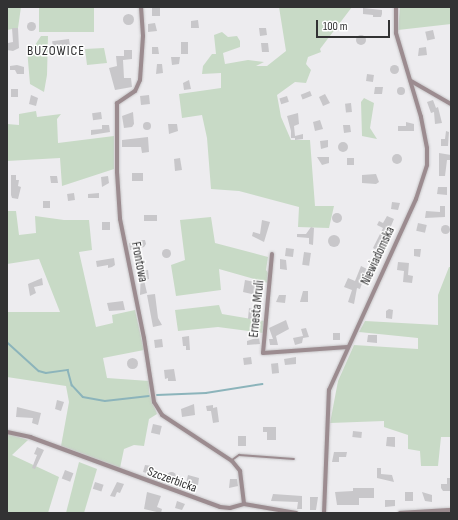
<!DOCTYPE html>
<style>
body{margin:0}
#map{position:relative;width:458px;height:520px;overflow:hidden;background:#edecef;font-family:"Sofia Sans Condensed",sans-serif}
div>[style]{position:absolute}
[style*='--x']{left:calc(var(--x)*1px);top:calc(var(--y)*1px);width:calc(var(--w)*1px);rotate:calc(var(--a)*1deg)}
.green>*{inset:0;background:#c8dac6;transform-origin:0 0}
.stream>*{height:1.5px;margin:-0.75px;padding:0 0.75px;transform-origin:0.75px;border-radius:0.75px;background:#8cb4bb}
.building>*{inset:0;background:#c8c7ca;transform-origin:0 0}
.round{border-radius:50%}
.roads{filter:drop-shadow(0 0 1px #c8c7c9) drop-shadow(0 0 1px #c8c7c9)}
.lane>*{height:2px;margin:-1px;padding:0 1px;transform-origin:1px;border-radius:1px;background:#9c8c90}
.street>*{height:4px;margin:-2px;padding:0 2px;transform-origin:2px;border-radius:2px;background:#9c8c90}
span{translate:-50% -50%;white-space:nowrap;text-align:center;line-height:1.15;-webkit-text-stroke:3px #fff;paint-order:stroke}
.street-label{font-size:13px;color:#323233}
.neighbourhood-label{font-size:14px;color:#2c2c2e;letter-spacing:1px}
.frame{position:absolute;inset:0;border:8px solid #323233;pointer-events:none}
.scale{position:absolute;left:316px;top:20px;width:74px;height:18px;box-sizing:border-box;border:2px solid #323233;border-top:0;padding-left:5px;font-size:12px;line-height:14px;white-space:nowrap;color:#323233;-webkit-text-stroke:3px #fff;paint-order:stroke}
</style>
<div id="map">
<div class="green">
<div style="clip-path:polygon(7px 7px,21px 7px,18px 28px,7px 30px)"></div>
<div style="left:39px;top:7px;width:55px;height:25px"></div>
<div style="clip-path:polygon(279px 7px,352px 7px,320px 49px,321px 52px,308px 57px,306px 64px,311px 70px,306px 83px,295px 82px,277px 95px,281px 117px,291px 140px,310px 140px,315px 206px,334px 206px,329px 228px,298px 227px,299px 207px,239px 191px,211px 189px,207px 138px,202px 115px,182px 118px,179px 94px,221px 88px,221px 73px,202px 74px,203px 66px,212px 54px,216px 54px,214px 35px,222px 32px,228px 37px,237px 36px,240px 41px,240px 47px,223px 53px,225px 64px,248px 60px,264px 62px,256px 66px,267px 66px,286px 51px)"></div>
<div style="clip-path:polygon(400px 7px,451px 7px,451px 24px,398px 30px)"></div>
<div style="clip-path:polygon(41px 36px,48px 36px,47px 75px,44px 92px,30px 84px,27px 49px,35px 45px)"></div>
<div style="clip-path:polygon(104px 48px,107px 63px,87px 65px,85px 49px)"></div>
<div style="clip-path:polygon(364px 98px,374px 103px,370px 128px,377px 139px,362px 136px,361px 102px)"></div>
<div style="clip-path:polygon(36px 111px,37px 117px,61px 114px,57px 119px,58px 143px,114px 136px,114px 169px,62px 186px,60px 158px,7px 161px,7px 124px,19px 125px,19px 114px)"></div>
<div style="clip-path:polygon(7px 211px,16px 211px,19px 235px,36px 233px,35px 216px,64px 220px,89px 220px,92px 250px,79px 252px,96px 327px,113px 323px,112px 315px,135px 310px,144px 350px,103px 358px,107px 378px,149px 381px,149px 392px,157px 414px,149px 419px,144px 446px,134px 445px,124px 449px,120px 468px,61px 446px,69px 402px,66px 386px,7px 377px,7px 312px,60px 312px,39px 259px,7px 264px)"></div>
<div style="clip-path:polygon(211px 217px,215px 243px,268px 257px,266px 270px,269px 274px,268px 283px,219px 269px,221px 290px,176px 296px,171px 265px,185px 260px,180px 220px)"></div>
<div style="clip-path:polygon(449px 267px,451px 267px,451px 437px,441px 437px,438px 466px,421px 466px,420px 451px,408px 449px,408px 435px,384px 427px,384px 421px,330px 423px,338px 381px,354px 345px,418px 349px,418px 338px,359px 332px,365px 321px,438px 325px,438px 295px)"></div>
<div style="clip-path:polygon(219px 305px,222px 314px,264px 321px,263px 333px,218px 327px,178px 331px,175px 310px)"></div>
<div style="clip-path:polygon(7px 433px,28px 440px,12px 455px,59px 477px,48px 513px,7px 513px)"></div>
<div style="clip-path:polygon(79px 462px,97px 469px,84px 513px,66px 513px)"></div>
</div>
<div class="stream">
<div style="--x:7;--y:342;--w:43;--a:42.2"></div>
<div style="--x:39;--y:371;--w:7;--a:16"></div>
<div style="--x:46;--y:373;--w:22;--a:-8"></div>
<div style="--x:68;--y:370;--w:16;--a:75"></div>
<div style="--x:72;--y:385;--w:16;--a:47"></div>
<div style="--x:83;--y:397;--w:22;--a:10"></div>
<div style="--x:105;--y:401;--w:44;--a:-6.5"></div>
<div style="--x:157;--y:395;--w:49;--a:-2.3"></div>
<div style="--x:206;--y:393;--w:57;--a:-9.1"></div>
</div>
<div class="building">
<div style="left:152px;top:8px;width:8px;height:8px"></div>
<div style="clip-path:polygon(363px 8px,382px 10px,382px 14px,381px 17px,373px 17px,373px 15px,363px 14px)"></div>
<div class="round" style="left:122.5px;top:13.5px;width:11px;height:11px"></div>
<div style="clip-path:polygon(198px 20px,199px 28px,191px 28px,191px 21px)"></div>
<div class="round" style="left:26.5px;top:21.5px;width:9px;height:9px"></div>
<div style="clip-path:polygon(155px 23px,157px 31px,148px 32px,148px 24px)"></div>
<div style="clip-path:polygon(12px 28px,18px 28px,19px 48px,13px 51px,7px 50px,8px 43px,13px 42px)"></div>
<div style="clip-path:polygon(259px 28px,266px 28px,267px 35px,260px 36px)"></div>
<div style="left:433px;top:30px;width:9px;height:8px;rotate:77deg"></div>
<div class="round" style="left:356px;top:35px;width:10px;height:10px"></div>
<div style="left:69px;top:39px;width:7px;height:17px;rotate:82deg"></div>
<div style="left:181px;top:42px;width:7px;height:12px"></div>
<div style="clip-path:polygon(261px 43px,268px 43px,269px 52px,262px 52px)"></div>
<div style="clip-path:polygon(152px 47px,158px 47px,159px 54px,152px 54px)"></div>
<div style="clip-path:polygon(426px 47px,427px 55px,418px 56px,419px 48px)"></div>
<div style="clip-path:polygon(124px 50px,132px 50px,132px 59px,123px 60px,124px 78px,131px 78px,132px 87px,115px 90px,109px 68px,117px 66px,116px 56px,124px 56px)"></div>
<div style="clip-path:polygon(171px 57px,180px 57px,179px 64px,172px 65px)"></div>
<div style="clip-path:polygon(157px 64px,162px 64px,163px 73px,156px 74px)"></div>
<div class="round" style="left:389.5px;top:64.5px;width:9px;height:9px"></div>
<div style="clip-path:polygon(17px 65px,24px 67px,24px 74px,17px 74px,15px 70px,10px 70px,10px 66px)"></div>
<div style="left:367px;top:74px;width:7px;height:7px;rotate:8deg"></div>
<div style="clip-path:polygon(189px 80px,191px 89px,184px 90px,183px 83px)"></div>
<div class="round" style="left:397px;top:87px;width:8px;height:8px"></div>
<div style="clip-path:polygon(375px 87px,383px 87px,382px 94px,374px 94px)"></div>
<div style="left:11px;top:89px;width:7px;height:8px"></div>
<div style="left:310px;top:91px;width:5px;height:10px;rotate:68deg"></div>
<div style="clip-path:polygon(325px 94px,330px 103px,323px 106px,319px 97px)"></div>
<div style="clip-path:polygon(31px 95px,38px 98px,36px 106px,29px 104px)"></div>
<div style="left:149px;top:95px;width:9px;height:9px;rotate:84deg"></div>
<div style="left:287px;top:96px;width:6px;height:8px;rotate:72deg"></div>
<div style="clip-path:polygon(433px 100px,436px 108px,438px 107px,442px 123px,435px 124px,434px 112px,431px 113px,427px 102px)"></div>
<div style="left:351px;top:103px;width:9px;height:6px;rotate:84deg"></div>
<div style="left:101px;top:112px;width:7px;height:9px;rotate:82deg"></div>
<div style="clip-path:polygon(133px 112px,134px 124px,132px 127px,124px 128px,122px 116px)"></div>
<div style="clip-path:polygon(298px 113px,299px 124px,294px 126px,295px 136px,303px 134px,303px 139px,295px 140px,295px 138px,291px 138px,291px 131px,287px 116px)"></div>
<div style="clip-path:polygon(320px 120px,323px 129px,315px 131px,313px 122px)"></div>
<div class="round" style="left:143px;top:122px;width:8px;height:8px"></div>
<div style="clip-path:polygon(406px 122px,414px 124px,414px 131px,398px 131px,398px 126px,406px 126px)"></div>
<div style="clip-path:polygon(168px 124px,177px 124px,178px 131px,169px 134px)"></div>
<div style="clip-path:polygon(102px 125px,109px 125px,110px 132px,91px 135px,91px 130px,102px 129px)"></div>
<div style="clip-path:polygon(343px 125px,350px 125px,351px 132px,344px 133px)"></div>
<div style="clip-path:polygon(446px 131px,449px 132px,448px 146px,441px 146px,441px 139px,445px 139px)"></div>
<div style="clip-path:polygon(148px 137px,149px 152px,142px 153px,141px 147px,122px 147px,122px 140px)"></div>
<div style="clip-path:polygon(328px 140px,328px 147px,321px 149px,320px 141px)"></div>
<div class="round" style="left:338px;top:142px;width:10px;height:10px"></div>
<div style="clip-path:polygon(439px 153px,451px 155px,451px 160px,447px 160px,445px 176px,439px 176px)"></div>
<div class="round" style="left:392px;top:154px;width:10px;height:10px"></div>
<div style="clip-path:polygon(317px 157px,329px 157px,329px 163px,322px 165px)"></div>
<div style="clip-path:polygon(180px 158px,182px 170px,175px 171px,174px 159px)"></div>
<div style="left:347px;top:158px;width:7px;height:7px"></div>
<div style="left:143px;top:173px;width:8px;height:11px;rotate:90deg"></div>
<div style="clip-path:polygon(376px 174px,379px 182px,376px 184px,362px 183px,362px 175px)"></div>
<div style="clip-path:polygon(11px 175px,16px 175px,16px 180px,19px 180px,18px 186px,21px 187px,18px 199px,12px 198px,11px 195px)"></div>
<div style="clip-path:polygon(50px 176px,57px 176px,58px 183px,51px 183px)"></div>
<div style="clip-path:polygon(108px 176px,109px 183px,102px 187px,101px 177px)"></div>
<div style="clip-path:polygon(438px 187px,447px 187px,447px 195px,437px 194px)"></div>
<div style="left:74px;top:193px;width:7px;height:7px;rotate:82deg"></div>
<div style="clip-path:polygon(99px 193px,99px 198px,88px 198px,88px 194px)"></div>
<div style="left:43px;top:201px;width:7px;height:7px"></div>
<div style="clip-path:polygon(392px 202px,400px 203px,398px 210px,391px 209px)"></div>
<div style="clip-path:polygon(440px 206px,445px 206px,445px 217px,425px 218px,426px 211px,440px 212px)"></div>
<div class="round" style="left:332px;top:213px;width:10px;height:10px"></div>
<div style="left:157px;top:215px;width:6px;height:13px;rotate:90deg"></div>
<div style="clip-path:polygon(387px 216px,394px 219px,380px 252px,373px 248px,383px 228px,377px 225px,379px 221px,383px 223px)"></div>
<div style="clip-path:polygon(262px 220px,270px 222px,264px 242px,252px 236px,253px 232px,260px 234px)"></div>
<div style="left:102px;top:222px;width:8px;height:8px"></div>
<div style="left:418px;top:223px;width:9px;height:8px;rotate:13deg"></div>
<div class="round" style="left:440.5px;top:224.5px;width:9px;height:9px"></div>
<div style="clip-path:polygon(311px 227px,314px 228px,313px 245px,309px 244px,309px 238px,297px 237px,297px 234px,306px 234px)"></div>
<div class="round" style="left:328px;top:235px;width:12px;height:12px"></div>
<div style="clip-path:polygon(142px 240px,145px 240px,146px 244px,144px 247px,130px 250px,129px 243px)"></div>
<div style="left:286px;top:248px;width:8px;height:8px;rotate:7deg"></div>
<div class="round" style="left:161.5px;top:248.5px;width:9px;height:9px"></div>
<div style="clip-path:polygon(414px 249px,421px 249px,420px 257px,414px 256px)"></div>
<div style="left:304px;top:252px;width:7px;height:13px;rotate:8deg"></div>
<div style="clip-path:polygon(114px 258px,115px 265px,112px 267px,108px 268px,108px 265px,97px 267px,96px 261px)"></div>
<div style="clip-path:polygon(280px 259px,286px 260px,287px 270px,280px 269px)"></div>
<div style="clip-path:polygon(398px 262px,409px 263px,408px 275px,413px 276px,412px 283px,403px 282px,404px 271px,397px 270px)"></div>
<div style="clip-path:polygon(361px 266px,367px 269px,360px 289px,357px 288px,354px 304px,348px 302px,352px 290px,344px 287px,348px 278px,355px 281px)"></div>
<div style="clip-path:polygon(148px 270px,149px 279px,144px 280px,147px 293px,140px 295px,141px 271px)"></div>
<div style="clip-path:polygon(42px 278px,43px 285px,34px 287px,36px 293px,30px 296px,28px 284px)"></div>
<div style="clip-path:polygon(245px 280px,260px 283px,256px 295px,243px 292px)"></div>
<div style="clip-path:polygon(303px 291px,308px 291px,308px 302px,300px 302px)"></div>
<div style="clip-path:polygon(155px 294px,158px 318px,162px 325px,153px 327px,147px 295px)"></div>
<div style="clip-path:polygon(279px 295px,286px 295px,285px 303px,276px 302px)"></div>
<div style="clip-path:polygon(123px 301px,125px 310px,109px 311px,107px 303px)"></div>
<div style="clip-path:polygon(249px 308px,260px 311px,260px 318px,248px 319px)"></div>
<div style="clip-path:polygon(389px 309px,393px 310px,392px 319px,386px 318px,386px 311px)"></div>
<div style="clip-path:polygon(286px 320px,289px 329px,276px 336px,278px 345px,270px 345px,269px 339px,273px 339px,269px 328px)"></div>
<div style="clip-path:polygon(306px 328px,309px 337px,303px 338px,302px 343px,295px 345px,293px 338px,303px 336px,301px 329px)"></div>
<div style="left:333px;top:333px;width:7px;height:7px"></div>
<div style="clip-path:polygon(368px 335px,377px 335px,377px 343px,367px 342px)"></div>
<div style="clip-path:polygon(189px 336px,190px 350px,186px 350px,186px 346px,183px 346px,182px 337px)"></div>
<div style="clip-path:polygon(259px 337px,260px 344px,247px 345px,247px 341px)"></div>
<div style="left:162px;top:339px;width:8px;height:8px;rotate:83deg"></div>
<div style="left:251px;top:357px;width:7px;height:8px;rotate:82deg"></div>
<div style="clip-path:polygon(296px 357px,296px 364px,285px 365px,284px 359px)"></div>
<div class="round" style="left:126.5px;top:357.5px;width:11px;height:11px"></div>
<div style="left:278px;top:363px;width:10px;height:7px;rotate:84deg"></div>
<div style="clip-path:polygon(174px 369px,176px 381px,168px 381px,168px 378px,165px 379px,164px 370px)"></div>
<div style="clip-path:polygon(57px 400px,64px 402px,61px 411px,55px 409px)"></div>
<div style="clip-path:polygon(194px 404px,195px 415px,182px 417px,181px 409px)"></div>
<div style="clip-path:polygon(213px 405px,213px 408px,217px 407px,219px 422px,213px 423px,211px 411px,207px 411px,206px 406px)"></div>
<div style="clip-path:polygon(17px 407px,41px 413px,38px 425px,32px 423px,33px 418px,16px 417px)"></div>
<div style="left:153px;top:424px;width:9px;height:9px;rotate:13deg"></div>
<div style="clip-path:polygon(263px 427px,276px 427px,276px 440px,267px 440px,267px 432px,263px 432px)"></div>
<div style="left:353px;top:431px;width:9px;height:6px;rotate:6deg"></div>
<div style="left:238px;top:436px;width:8px;height:10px"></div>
<div style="clip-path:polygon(387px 437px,395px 437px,395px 447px,386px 446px)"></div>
<div style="clip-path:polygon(37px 447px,44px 450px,35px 469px,32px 468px,37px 455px,34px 454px)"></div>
<div style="clip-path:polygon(334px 452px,347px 452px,346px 457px,339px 457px,339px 462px,332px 462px)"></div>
<div style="clip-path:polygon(145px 465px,152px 466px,150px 474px,143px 472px)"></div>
<div style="clip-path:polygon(377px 468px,381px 468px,381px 474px,392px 475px,394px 482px,377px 478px)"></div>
<div style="left:65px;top:470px;width:9px;height:9px;rotate:21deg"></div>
<div class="round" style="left:166.5px;top:471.5px;width:9px;height:9px"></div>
<div style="clip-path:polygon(188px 475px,199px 478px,198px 485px,186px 483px)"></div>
<div style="clip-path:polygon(447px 478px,451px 478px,451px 491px,443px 491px,441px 488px,441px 484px,447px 484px)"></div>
<div style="clip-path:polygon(230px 479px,237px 479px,238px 486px,229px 488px)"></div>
<div style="left:95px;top:482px;width:9px;height:7px;rotate:18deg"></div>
<div style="clip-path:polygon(117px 482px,124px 484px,120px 493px,117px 492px,115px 497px,110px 496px)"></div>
<div style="clip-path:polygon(353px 488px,374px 488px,374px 498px,359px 498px,359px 505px,337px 505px,335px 492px,353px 491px)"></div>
<div style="clip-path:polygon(147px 492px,161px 496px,157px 507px,162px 509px,161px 513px,144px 509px)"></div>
<div style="left:413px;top:492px;width:9px;height:8px;rotate:90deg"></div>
<div style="clip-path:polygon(422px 492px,432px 495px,432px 502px,425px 501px)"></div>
<div style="clip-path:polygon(273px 494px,302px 496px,302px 509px,297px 509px,298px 502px,271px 501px)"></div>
<div style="clip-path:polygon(310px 497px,318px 497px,316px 510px,310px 510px)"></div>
<div style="clip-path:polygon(385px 500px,395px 500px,395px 506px,385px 507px)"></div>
<div style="clip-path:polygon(177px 501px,185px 504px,182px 510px,175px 508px)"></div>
</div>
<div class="roads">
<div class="lane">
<div style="--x:232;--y:460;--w:9;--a:-36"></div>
<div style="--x:239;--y:455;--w:55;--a:4.2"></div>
</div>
<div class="street">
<div style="--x:141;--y:7;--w:29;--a:86"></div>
<div style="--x:143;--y:36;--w:44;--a:93.9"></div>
<div style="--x:140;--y:80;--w:12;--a:114"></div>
<div style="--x:135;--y:91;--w:22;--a:146"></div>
<div style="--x:117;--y:103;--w:69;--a:90"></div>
<div style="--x:117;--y:172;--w:47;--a:86.3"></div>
<div style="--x:120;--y:219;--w:121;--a:78.6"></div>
<div style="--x:144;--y:338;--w:65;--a:81.1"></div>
<div style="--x:154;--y:402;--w:15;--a:58"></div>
<div style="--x:162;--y:415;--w:84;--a:33.3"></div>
<div style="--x:232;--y:461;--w:13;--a:51"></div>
<div style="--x:240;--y:471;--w:33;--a:83"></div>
<div style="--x:411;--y:81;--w:46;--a:29.9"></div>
<div style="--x:272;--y:254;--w:99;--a:95.2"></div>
<div style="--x:263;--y:353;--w:85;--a:-4"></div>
<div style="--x:7;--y:432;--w:24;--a:12"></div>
<div style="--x:30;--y:437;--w:202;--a:20.2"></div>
<div style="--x:220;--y:507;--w:10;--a:6"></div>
<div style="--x:230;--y:508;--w:15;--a:-16"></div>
<div style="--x:244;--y:504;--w:53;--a:9.8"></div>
<div style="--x:324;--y:513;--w:123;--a:-87.7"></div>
<div style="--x:329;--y:390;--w:210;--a:-65.5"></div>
<div style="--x:416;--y:199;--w:36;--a:-72"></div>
<div style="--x:427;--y:165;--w:17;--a:-90"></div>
<div style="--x:427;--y:148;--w:32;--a:-101"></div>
<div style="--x:421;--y:117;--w:88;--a:-106.6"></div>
<div style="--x:396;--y:33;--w:26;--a:-90"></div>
<div style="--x:400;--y:513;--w:51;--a:-3.4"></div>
</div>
</div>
<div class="street-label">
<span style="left:378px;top:256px;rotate:-65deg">Niewiadomska</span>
<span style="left:139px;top:262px;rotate:79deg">Frontowa</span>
<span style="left:257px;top:309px;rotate:-84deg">Ernesta Mruli</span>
<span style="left:172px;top:480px;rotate:20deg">Szczerbicka</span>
</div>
<div class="neighbourhood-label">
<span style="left:56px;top:51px">BUZOWICE</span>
</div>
<div class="frame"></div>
<div class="scale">100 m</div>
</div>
